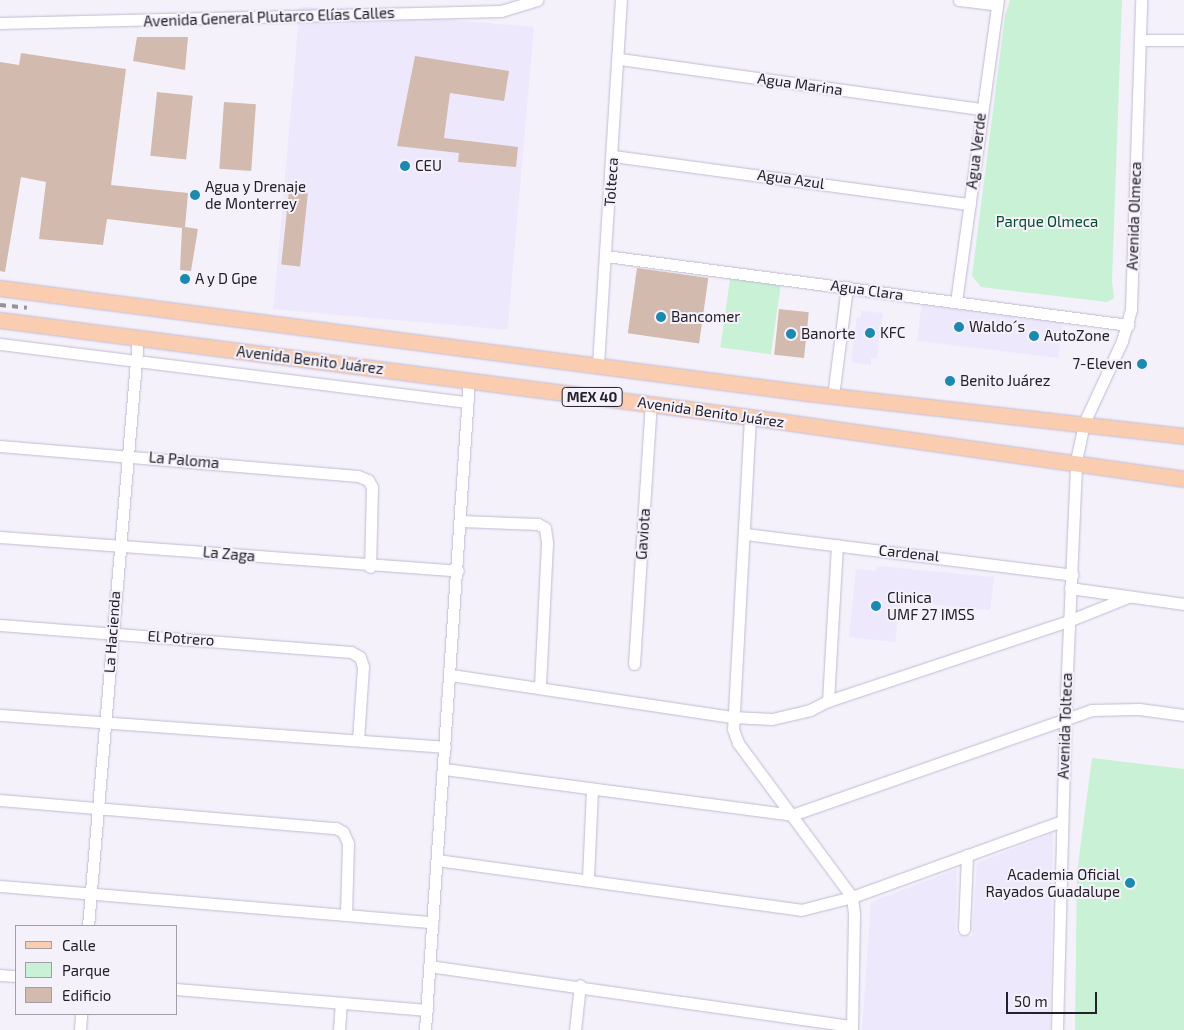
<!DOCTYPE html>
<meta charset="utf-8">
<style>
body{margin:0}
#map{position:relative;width:1184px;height:1030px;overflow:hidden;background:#f4f1fb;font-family:"Exo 2",sans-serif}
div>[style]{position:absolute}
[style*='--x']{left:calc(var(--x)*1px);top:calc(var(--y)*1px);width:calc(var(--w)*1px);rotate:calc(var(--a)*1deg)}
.built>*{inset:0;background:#ede8fb;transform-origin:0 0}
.green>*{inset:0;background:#c8f1d5;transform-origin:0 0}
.building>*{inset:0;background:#d3baaf;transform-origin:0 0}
.roads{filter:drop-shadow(0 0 1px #c1bad2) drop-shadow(0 0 1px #c1bad2)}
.minor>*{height:11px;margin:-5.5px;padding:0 5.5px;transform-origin:5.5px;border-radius:5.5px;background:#fff}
.major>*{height:15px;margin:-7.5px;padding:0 7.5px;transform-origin:7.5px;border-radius:7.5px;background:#facdb1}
.rail>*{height:4px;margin-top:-2px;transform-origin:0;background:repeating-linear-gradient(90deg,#95929c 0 6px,transparent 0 12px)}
.dots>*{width:14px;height:14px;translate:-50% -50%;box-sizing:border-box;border:2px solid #f4f1fb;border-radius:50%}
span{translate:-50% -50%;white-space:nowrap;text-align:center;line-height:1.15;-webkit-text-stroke:4px #f4f1fb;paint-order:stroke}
.shield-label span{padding:1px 4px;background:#f4f1fb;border:1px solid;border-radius:4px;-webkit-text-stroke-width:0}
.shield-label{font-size:14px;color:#24212a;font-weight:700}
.street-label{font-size:15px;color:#24212a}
.poi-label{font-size:15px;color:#24212a}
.left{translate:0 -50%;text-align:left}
.right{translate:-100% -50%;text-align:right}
.park-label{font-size:15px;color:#004e2b}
.legend{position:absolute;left:15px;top:925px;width:162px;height:90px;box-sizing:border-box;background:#f4f1fb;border:1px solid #a19ea7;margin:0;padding:6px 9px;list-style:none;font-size:15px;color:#24212a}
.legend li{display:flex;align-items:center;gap:10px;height:25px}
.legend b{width:25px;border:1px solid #a19ea7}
.scale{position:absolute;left:1006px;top:992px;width:91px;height:22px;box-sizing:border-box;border:2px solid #24212a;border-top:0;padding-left:6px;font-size:15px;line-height:18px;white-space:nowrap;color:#24212a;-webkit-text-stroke:4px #f4f1fb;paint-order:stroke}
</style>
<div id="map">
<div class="built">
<div style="left:534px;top:27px;width:304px;height:235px;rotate:95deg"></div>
<div style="left:922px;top:302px;width:142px;height:39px;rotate:7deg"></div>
<div style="clip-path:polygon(861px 311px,883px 313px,877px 358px,871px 358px,871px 365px,851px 362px,857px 317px,861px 317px)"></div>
<div style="clip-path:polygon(877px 566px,994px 577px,990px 610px,900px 601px,895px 642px,849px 637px,856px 569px,876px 571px)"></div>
<div style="clip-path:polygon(1053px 833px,1050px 1030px,862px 1030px,871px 902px,957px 869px,956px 935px,972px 936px,977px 863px)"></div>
</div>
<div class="green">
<div style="clip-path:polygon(1010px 0,1122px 0,1112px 281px,1114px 298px,1107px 302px,981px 287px,972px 276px,1005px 16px)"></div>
<div style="left:731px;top:272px;width:51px;height:76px;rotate:8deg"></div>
<div style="clip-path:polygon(1092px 758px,1184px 769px,1184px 1030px,1075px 1030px,1077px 872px)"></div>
</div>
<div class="building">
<div style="clip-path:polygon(137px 37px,188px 37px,185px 70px,133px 61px)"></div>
<div style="clip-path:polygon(21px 53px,126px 69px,111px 185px,188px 193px,185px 227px,198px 229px,191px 271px,180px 270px,182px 228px,107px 219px,103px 245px,39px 239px,46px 182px,21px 177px,5px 272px,0 271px,0 62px,19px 65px)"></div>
<div style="clip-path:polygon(415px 56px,509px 71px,504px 101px,450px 93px,444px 138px,518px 147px,516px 167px,458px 162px,459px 153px,397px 146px)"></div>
<div style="left:157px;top:92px;width:36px;height:64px;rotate:6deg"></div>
<div style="left:224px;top:102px;width:32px;height:67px;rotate:4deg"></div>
<div style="left:289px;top:191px;width:19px;height:74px;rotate:6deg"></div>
<div style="left:637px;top:268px;width:72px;height:66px;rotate:8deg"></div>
<div style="left:779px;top:309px;width:30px;height:46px;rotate:6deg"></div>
</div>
<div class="roads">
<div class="minor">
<div style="--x:959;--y:0;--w:38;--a:7"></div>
<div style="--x:0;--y:23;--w:501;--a:-1.37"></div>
<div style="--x:501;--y:11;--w:38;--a:-17"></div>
<div style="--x:1140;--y:40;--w:44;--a:0"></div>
<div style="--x:620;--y:59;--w:364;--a:7.9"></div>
<div style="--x:613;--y:156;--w:360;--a:7.7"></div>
<div style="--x:606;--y:256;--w:527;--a:7.53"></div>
<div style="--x:956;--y:302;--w:305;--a:-82.1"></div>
<div style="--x:0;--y:344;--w:471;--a:7.1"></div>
<div style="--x:598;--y:364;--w:365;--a:-86.4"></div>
<div style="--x:833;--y:396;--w:110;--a:-82.7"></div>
<div style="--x:750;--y:417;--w:312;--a:93.1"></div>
<div style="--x:733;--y:729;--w:15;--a:70"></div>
<div style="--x:738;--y:743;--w:192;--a:53.5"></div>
<div style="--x:852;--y:897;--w:17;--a:83"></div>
<div style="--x:854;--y:914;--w:116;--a:91"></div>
<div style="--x:0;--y:446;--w:359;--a:4.8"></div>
<div style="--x:358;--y:476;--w:11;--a:22"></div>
<div style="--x:368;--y:480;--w:8;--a:60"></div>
<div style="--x:372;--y:487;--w:80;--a:91.4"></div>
<div style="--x:461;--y:521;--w:77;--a:2.2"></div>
<div style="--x:538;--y:524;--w:8;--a:30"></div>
<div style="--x:545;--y:528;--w:15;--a:82"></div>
<div style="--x:547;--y:543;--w:143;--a:92.8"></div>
<div style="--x:745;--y:534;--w:330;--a:7.1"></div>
<div style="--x:0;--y:537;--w:459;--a:4.2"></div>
<div style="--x:1070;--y:588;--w:115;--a:8"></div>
<div style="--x:0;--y:625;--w:352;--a:4.4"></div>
<div style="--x:351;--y:652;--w:10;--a:29"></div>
<div style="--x:360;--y:657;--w:10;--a:73"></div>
<div style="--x:363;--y:667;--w:73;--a:93.9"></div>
<div style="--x:634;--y:664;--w:261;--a:-86.3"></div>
<div style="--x:451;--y:675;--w:284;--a:8.5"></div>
<div style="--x:732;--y:717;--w:40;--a:2.9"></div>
<div style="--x:772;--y:719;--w:39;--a:-13"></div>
<div style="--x:810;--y:710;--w:20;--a:-27"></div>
<div style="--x:828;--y:701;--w:253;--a:-18.4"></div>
<div style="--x:1068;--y:621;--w:65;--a:-21.8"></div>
<div style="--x:828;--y:701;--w:156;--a:-86.7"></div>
<div style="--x:0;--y:715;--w:446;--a:4.1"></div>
<div style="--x:444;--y:769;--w:351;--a:7.5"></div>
<div style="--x:792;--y:815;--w:317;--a:-19.3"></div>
<div style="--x:1091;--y:710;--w:48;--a:-1.2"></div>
<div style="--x:1139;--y:709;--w:45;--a:7.6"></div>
<div style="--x:0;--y:800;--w:337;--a:4.8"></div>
<div style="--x:336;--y:828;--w:8;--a:30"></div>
<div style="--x:343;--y:832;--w:12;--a:66"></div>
<div style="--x:348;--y:843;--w:72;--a:91.6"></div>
<div style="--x:437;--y:860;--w:367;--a:7.8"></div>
<div style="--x:801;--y:910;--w:53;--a:-14.3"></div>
<div style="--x:852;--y:897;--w:223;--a:-19.9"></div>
<div style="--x:588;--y:878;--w:87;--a:-87.4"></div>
<div style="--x:0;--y:886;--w:434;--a:4.8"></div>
<div style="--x:88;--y:926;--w:590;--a:-85.14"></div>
<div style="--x:964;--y:929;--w:74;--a:-87.7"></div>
<div style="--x:429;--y:966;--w:427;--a:8.1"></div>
<div style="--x:0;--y:975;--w:16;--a:4"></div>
<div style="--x:176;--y:989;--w:252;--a:4.8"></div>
<div style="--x:80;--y:1030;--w:16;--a:-86"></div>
<div style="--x:339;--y:1030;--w:27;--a:-86"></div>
<div style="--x:425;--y:1030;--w:651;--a:-86.13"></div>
<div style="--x:575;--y:1030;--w:45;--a:-83.7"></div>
<div style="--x:1057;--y:1030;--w:312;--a:-88.5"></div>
<div style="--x:1065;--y:718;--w:257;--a:-87.5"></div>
<div style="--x:1076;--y:461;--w:39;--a:-78"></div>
<div style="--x:1084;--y:423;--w:90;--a:-65.1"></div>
<div style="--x:1122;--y:341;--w:33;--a:-74"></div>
<div style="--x:1131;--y:309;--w:309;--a:-88.1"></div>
</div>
<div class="major">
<div style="--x:0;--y:288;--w:814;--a:7.41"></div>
<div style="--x:807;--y:393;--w:379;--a:6.5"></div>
<div style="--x:0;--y:320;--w:756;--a:7.37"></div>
<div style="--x:750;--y:417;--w:438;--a:8.1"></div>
</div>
</div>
<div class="rail">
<div style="--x:0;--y:305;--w:27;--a:6"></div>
</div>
<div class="dots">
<div style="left:405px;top:166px;background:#1c89af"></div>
<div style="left:195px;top:195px;background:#1c89af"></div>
<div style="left:185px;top:279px;background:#1c89af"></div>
<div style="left:661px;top:317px;background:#1c89af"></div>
<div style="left:959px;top:327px;background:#1c89af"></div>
<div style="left:870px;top:333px;background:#1c89af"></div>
<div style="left:791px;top:334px;background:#1c89af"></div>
<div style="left:1034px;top:336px;background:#1c89af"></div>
<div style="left:1142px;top:364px;background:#1c89af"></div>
<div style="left:950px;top:381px;background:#1c89af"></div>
<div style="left:876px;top:606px;background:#1c89af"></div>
<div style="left:1130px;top:883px;background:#1c89af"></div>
</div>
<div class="shield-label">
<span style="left:592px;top:397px">MEX 40</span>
</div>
<div class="street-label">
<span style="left:269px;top:17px;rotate:-2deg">Avenida General Plutarco Elías Calles</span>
<span style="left:800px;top:84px;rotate:8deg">Agua Marina</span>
<span style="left:976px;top:151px;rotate:-83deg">Agua Verde</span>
<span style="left:791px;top:179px;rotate:8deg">Agua Azul</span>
<span style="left:611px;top:182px;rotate:-86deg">Tolteca</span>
<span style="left:1134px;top:216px;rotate:-88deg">Avenida Olmeca</span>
<span style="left:867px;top:290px;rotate:8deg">Agua Clara</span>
<span style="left:310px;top:360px;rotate:7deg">Avenida Benito Juárez</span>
<span style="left:711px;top:412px;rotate:8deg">Avenida Benito Juárez</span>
<span style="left:184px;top:460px;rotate:5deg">La Paloma</span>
<span style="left:643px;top:534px;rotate:-86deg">Gaviota</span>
<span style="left:909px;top:553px;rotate:6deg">Cardenal</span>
<span style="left:229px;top:554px;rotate:5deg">La Zaga</span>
<span style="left:112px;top:632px;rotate:-86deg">La Hacienda</span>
<span style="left:181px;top:638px;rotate:4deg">El Potrero</span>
<span style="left:1065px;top:726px;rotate:-88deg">Avenida Tolteca</span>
</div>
<div class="poi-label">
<span class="left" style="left:415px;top:166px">CEU</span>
<span class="left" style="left:205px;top:195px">Agua y Drenaje<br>de Monterrey</span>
<span class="left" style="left:195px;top:279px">A y D Gpe</span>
<span class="left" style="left:671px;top:317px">Bancomer</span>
<span class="left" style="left:969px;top:327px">Waldo´s</span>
<span class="left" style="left:880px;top:333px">KFC</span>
<span class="left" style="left:801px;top:334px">Banorte</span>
<span class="left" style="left:1044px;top:336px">AutoZone</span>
<span class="right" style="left:1132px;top:364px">7-Eleven</span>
<span class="left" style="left:960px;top:381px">Benito Juárez</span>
<span class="left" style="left:887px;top:606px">Clinica<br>UMF 27 IMSS</span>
<span class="right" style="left:1120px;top:883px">Academia Oficial<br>Rayados Guadalupe</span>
</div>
<div class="park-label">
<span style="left:1047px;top:222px">Parque Olmeca</span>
</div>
<ul class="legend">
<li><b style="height:6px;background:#facdb1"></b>Calle</li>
<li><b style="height:14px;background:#c8f1d5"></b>Parque</li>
<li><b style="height:14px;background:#d3baaf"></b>Edificio</li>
</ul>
<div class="scale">50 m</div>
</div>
